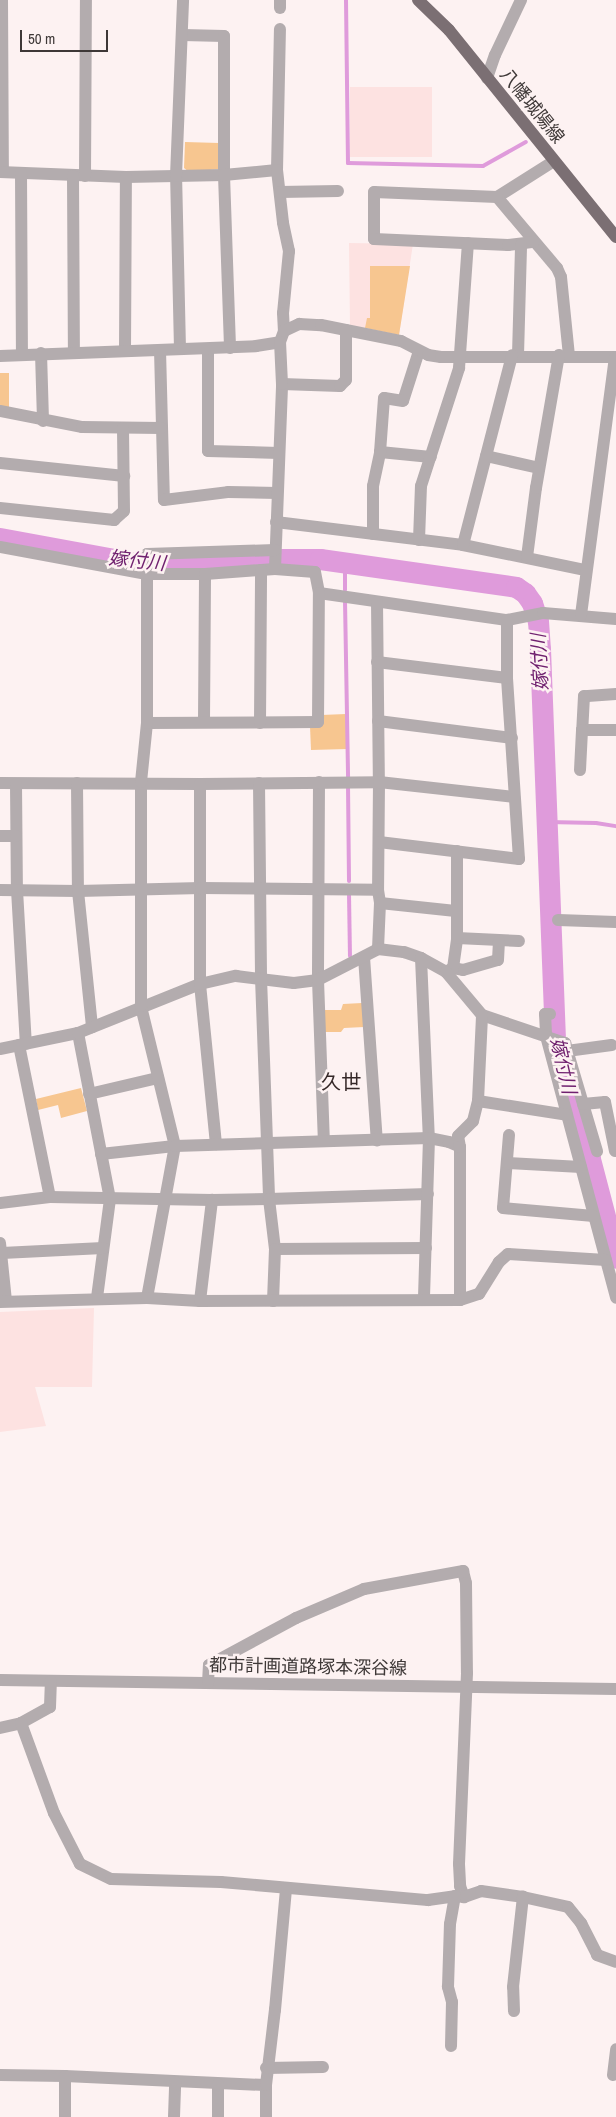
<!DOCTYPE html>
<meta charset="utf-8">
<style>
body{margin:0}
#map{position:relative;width:616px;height:2117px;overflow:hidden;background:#fdf2f2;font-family:"Archivo Narrow","Noto Sans JP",sans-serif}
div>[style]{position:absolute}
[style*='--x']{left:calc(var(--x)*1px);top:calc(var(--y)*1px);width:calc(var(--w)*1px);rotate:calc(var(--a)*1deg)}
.built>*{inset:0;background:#fde2e1;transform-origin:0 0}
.green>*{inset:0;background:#f7c690;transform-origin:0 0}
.stream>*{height:4px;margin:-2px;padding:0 2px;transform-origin:2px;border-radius:2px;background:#df9bdb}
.river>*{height:21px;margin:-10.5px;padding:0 10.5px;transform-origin:10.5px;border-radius:10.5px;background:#df9bdb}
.minor>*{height:12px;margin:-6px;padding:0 6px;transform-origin:6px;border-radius:6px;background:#b3acae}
.major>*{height:12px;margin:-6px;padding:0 6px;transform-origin:6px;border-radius:6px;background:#7b6f73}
span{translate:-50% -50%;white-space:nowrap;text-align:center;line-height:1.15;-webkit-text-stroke:5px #fdf2f2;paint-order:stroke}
.street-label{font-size:18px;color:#3e3837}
.water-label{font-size:19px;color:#70216f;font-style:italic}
.quarter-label{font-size:20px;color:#352828}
.scale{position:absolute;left:20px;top:30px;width:88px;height:22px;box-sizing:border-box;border:2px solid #3e3837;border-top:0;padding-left:6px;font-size:15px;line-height:18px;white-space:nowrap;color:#3e3837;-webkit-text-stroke:4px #fdf2f2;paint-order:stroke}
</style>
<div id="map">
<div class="built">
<div style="left:350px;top:87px;width:82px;height:70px"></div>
<div style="clip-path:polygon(349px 243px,413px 244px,399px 335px,350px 326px)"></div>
<div style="clip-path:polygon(94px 1308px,92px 1387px,35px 1387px,46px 1426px,0 1432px,0 1312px)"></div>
</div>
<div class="green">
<div style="clip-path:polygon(185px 142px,219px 143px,219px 169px,189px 172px,184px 168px)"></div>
<div style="clip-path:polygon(370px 266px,410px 266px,399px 335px,365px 328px,367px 318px,370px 318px)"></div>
<div style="left:0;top:373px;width:9px;height:34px"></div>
<div style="clip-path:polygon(346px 714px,347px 749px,311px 750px,310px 726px,321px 715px)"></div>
<div style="clip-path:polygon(362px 1003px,364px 1027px,344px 1028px,341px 1032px,323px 1032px,322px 1010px,341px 1010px,343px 1004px)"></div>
<div style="clip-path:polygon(81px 1088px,87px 1111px,61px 1118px,58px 1105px,38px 1110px,36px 1099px)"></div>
</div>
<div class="stream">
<div style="--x:346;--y:0;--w:163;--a:89.3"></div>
<div style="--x:348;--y:163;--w:135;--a:1.3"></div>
<div style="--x:483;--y:166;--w:49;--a:-29.2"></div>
<div style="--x:345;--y:590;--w:27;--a:-90"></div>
<div style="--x:345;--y:601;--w:176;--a:89"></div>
<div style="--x:348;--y:785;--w:96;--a:89.4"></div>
<div style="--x:548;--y:822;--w:48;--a:1.2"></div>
<div style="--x:596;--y:823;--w:20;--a:9"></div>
<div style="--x:349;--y:894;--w:62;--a:89.1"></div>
</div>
<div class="river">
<div style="--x:0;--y:538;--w:155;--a:10.4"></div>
<div style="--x:152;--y:566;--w:108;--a:-3.7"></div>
<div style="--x:260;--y:559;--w:60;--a:0"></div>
<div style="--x:320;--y:559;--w:198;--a:8.1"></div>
<div style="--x:516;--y:587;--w:11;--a:34"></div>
<div style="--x:525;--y:593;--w:12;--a:55"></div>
<div style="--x:532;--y:603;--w:19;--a:72"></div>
<div style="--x:538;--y:621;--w:28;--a:86"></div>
<div style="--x:540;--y:649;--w:393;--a:87.8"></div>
<div style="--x:555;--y:1042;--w:122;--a:73.3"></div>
<div style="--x:590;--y:1159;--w:102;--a:75.3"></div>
</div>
<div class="minor">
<div style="--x:2;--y:0;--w:172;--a:89.7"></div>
<div style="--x:280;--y:8;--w:8;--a:-90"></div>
<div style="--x:183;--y:35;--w:41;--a:1.4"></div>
<div style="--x:224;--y:36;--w:139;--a:90"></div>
<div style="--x:224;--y:175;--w:173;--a:88"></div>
<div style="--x:487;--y:78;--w:24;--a:-71"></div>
<div style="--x:495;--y:55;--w:61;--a:-64.7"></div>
<div style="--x:554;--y:161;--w:67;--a:147.7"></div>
<div style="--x:497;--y:197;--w:93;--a:49.8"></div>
<div style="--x:557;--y:268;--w:10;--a:66"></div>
<div style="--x:561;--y:277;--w:79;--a:84.2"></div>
<div style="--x:277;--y:170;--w:141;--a:-88.8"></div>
<div style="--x:0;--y:172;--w:126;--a:2.3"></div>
<div style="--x:126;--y:177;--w:98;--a:-1.2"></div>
<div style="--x:224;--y:175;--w:53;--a:-5.4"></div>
<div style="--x:277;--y:170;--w:53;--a:83.5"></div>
<div style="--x:283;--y:223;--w:29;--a:78"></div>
<div style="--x:289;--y:251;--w:62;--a:95.5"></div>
<div style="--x:283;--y:313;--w:18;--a:87"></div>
<div style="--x:21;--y:173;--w:181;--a:89.7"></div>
<div style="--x:73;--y:176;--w:176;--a:89.7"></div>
<div style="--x:85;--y:176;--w:176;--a:-89.7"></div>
<div style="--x:280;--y:192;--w:58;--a:-1"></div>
<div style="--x:497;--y:197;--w:123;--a:-177.7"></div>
<div style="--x:374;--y:192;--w:47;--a:90"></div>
<div style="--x:374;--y:239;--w:134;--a:2.6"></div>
<div style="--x:508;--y:245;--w:26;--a:-7"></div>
<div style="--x:180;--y:349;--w:173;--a:-91.3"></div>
<div style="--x:176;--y:176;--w:176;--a:-87.7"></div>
<div style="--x:208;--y:349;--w:102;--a:90"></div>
<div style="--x:208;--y:451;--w:71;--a:1.6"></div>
<div style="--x:160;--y:350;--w:150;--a:88.5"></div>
<div style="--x:164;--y:500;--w:64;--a:-7.1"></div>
<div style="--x:228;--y:492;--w:49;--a:1.2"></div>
<div style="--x:125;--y:351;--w:174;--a:-89.7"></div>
<div style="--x:419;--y:351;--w:52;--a:107.7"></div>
<div style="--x:403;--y:401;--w:19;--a:-171"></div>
<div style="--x:384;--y:398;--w:54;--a:94.2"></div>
<div style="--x:380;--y:452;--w:51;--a:5.6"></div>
<div style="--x:41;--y:353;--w:68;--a:88.3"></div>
<div style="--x:518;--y:355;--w:110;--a:-88.4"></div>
<div style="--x:0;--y:356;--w:256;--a:-2.2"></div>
<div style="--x:256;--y:346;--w:24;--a:-9"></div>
<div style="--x:280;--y:342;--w:12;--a:-70"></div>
<div style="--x:284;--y:331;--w:17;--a:-25"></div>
<div style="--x:299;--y:324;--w:22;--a:3"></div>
<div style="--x:321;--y:325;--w:82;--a:11.3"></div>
<div style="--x:401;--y:341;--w:30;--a:27"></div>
<div style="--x:428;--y:355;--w:13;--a:9"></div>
<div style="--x:441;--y:357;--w:175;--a:0"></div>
<div style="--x:282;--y:384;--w:58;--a:2"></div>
<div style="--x:340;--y:386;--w:8;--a:-45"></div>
<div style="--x:346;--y:380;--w:50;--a:-90"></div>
<div style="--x:0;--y:411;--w:84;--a:11"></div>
<div style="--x:82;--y:427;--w:79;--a:0.7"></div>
<div style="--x:486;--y:456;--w:54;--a:12.8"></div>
<div style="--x:0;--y:463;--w:125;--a:6"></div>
<div style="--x:0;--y:508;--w:115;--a:6"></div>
<div style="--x:114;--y:520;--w:13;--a:-42"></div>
<div style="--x:124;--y:511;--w:83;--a:-90.7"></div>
<div style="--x:276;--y:522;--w:188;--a:7"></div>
<div style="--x:463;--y:545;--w:125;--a:11.6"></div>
<div style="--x:373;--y:534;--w:48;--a:-90"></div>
<div style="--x:373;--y:486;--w:35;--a:-78"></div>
<div style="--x:419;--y:540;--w:54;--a:-87.9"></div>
<div style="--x:421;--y:486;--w:124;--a:-72.1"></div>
<div style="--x:459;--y:368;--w:125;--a:-85.9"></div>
<div style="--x:463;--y:545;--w:196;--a:-75.5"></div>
<div style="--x:0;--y:547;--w:148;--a:10.5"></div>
<div style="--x:146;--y:574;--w:59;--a:0"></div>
<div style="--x:205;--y:574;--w:70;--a:-4.1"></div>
<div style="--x:275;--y:569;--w:40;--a:4.3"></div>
<div style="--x:315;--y:572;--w:21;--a:79"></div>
<div style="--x:319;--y:593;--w:190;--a:8.2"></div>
<div style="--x:507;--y:620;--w:37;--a:-11"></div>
<div style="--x:543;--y:613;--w:73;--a:4.7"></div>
<div style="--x:527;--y:557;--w:70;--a:-82.6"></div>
<div style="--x:536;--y:488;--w:135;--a:-80.2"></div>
<div style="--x:275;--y:569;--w:185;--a:-87.8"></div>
<div style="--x:282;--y:384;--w:42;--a:-92.7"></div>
<div style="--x:377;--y:602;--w:180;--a:89.4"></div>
<div style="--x:379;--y:782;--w:108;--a:90.5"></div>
<div style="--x:378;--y:890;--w:13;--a:81"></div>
<div style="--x:380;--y:903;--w:46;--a:92.5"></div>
<div style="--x:581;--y:615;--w:260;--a:-82.5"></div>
<div style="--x:377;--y:662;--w:131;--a:7"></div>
<div style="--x:616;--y:694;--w:32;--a:176"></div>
<div style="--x:584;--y:696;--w:34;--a:93"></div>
<div style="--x:582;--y:730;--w:34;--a:0"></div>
<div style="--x:204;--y:721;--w:147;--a:-89.6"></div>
<div style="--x:378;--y:721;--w:135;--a:7.2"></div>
<div style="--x:147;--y:723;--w:171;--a:-0.3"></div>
<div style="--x:318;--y:722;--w:129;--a:-89.6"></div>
<div style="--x:260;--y:723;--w:153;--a:-89.6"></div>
<div style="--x:580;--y:770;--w:40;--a:-87.1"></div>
<div style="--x:319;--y:782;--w:198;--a:90.3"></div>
<div style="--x:318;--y:980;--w:161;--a:87.9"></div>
<div style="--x:0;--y:783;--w:200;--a:0.3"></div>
<div style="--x:200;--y:784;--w:179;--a:-0.6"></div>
<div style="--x:379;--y:782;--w:136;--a:6.3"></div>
<div style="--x:77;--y:783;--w:108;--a:89.5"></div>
<div style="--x:78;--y:891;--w:137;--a:84.1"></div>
<div style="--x:259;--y:783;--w:195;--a:89.4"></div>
<div style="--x:261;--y:978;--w:221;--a:87.9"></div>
<div style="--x:269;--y:1199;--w:159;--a:-1.8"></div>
<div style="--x:16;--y:784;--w:106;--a:89.5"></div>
<div style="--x:17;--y:890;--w:154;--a:86.7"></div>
<div style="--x:200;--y:784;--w:200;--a:90"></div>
<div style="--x:200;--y:984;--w:161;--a:84.3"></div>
<div style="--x:0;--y:836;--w:16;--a:0"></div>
<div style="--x:379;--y:842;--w:141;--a:6.9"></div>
<div style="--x:519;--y:859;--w:181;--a:-93.8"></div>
<div style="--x:507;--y:678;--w:58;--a:-90"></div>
<div style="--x:0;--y:890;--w:78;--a:0.7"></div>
<div style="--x:78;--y:891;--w:123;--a:-1.4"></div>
<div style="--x:201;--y:888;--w:177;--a:0.6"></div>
<div style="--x:380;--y:903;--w:76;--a:6"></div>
<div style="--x:558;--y:920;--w:58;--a:2"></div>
<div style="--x:457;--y:938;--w:62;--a:2.8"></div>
<div style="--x:364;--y:957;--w:184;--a:86"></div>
<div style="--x:421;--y:958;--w:180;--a:87.5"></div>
<div style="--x:429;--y:1138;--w:162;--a:91.8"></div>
<div style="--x:453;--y:968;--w:10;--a:11"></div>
<div style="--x:463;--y:970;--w:36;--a:-16"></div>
<div style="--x:498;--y:960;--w:19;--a:-87"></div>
<div style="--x:446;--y:972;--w:8;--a:-30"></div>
<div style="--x:453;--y:968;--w:30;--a:-82"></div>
<div style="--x:457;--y:938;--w:87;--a:-90"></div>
<div style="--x:550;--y:1014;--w:5;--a:180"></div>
<div style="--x:545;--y:1014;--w:22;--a:87"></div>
<div style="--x:546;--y:1036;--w:271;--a:75"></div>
<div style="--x:78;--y:1033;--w:169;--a:79.1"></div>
<div style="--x:110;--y:1199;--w:100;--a:97.5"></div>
<div style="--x:19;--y:1045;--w:155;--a:78.5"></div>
<div style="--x:0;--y:1049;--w:80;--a:-11.6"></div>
<div style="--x:78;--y:1033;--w:131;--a:-21.9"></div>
<div style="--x:200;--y:984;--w:37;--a:-13"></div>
<div style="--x:236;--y:976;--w:58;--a:6.9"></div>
<div style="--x:294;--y:983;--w:24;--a:-7"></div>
<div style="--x:318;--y:980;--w:68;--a:-27.3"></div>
<div style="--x:378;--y:949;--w:26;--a:7"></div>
<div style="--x:404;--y:952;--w:18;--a:19"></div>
<div style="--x:421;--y:958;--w:29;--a:29"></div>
<div style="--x:446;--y:972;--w:56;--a:50.1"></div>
<div style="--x:482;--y:1015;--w:88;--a:18.6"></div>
<div style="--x:565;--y:1043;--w:113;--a:73.5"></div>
<div style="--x:567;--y:1051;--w:45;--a:-7.6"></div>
<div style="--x:89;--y:1094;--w:71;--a:-13.1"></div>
<div style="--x:478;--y:1101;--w:90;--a:8.9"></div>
<div style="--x:583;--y:1104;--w:22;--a:-5"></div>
<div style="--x:605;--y:1102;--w:50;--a:78.5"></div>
<div style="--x:509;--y:1135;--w:73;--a:94.7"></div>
<div style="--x:503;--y:1208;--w:91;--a:5"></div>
<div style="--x:460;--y:1147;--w:153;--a:90"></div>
<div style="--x:101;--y:1154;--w:74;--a:-6.2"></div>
<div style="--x:175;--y:1146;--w:144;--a:-103.7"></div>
<div style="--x:141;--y:1006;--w:224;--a:-90"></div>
<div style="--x:141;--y:782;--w:59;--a:-84.2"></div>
<div style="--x:147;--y:723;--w:169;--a:-90"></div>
<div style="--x:147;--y:554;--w:128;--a:-1.8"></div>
<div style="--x:507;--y:1163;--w:74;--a:3.1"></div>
<div style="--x:0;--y:1203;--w:50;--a:-6.8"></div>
<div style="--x:50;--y:1197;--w:162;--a:1.1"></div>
<div style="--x:0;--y:1243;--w:58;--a:84.1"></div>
<div style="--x:2;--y:1253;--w:101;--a:-2.8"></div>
<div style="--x:147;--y:1298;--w:155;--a:-79.6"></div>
<div style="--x:175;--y:1146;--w:254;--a:-1.8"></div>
<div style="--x:429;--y:1138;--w:20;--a:11"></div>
<div style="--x:449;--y:1142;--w:12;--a:24"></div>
<div style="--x:460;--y:1147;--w:11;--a:-100"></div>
<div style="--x:458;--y:1136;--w:21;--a:-45"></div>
<div style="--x:473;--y:1121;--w:21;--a:-76"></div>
<div style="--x:478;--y:1101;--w:86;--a:-87.3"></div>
<div style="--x:200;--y:1301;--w:102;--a:-83.2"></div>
<div style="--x:212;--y:1200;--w:57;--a:-1"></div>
<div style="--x:269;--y:1199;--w:50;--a:83.2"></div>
<div style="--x:275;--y:1249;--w:151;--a:-0.4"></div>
<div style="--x:273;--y:1301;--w:52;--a:-87.8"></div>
<div style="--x:0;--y:1302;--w:147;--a:-1.6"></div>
<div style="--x:147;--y:1298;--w:53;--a:3.2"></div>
<div style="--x:200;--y:1301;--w:260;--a:-0.2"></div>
<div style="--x:460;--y:1300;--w:20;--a:-18"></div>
<div style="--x:479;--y:1294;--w:38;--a:-58"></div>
<div style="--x:499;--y:1262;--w:12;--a:-42"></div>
<div style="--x:508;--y:1254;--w:98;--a:3.5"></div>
<div style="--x:0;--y:1680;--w:616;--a:0.84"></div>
<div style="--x:208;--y:1683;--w:18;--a:-87"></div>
<div style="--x:209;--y:1665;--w:99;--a:-28.4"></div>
<div style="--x:296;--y:1618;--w:74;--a:-23.1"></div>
<div style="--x:364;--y:1589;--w:101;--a:-10.3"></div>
<div style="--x:463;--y:1571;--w:12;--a:76"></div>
<div style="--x:466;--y:1583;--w:90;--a:89.4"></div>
<div style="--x:467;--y:1673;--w:191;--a:92.4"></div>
<div style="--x:459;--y:1864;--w:22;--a:87"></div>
<div style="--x:460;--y:1886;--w:12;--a:70"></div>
<div style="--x:21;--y:1723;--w:33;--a:-29"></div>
<div style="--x:50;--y:1707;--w:26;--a:-88"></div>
<div style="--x:0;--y:1728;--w:22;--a:-13"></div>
<div style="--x:21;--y:1723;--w:96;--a:69.9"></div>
<div style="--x:54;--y:1813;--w:57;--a:63"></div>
<div style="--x:80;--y:1864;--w:34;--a:26"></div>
<div style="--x:111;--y:1879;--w:110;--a:1.6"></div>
<div style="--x:221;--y:1882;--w:208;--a:5"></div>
<div style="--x:428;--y:1900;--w:27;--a:-8"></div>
<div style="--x:455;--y:1896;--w:9;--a:6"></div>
<div style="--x:464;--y:1897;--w:18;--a:-19"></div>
<div style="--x:481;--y:1891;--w:42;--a:8.1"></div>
<div style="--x:523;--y:1897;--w:46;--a:12.5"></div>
<div style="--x:568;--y:1907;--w:21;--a:51"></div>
<div style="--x:581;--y:1923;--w:36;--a:63"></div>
<div style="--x:597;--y:1955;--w:20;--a:20"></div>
<div style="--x:514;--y:2011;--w:24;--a:-92"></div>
<div style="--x:513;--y:1987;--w:91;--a:-83.7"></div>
<div style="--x:451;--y:2046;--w:44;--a:-88.7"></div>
<div style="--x:452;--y:2002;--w:16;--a:-105"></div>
<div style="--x:448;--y:1987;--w:63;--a:-88.2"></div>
<div style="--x:450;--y:1924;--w:28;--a:-80"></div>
<div style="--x:266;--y:2068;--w:57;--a:-1"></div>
<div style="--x:0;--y:2075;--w:65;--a:0.9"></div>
<div style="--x:65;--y:2076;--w:201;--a:2.6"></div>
<div style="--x:266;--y:2085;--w:32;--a:90"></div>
<div style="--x:613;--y:2075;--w:26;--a:-83"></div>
<div style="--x:218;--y:2084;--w:33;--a:90"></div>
<div style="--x:266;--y:2085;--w:76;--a:-83.2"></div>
<div style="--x:275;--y:2010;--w:122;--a:-84.8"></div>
<div style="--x:65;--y:2117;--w:41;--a:-90"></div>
<div style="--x:174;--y:2117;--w:35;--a:-88"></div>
</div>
<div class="major">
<div style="--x:418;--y:0;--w:43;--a:44.1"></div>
<div style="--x:449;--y:30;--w:266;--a:51.1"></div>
</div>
<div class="street-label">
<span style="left:532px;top:106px;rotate:51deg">八幡城陽線</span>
<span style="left:308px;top:1667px;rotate:1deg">都市計画道路塚本深谷線</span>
</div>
<div class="water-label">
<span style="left:137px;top:561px;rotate:6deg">嫁付川</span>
<span style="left:540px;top:662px;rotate:-93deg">嫁付川</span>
<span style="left:563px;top:1066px;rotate:77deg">嫁付川</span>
</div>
<div class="quarter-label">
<span style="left:341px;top:1081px">久世</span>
</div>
<div class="scale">50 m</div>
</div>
